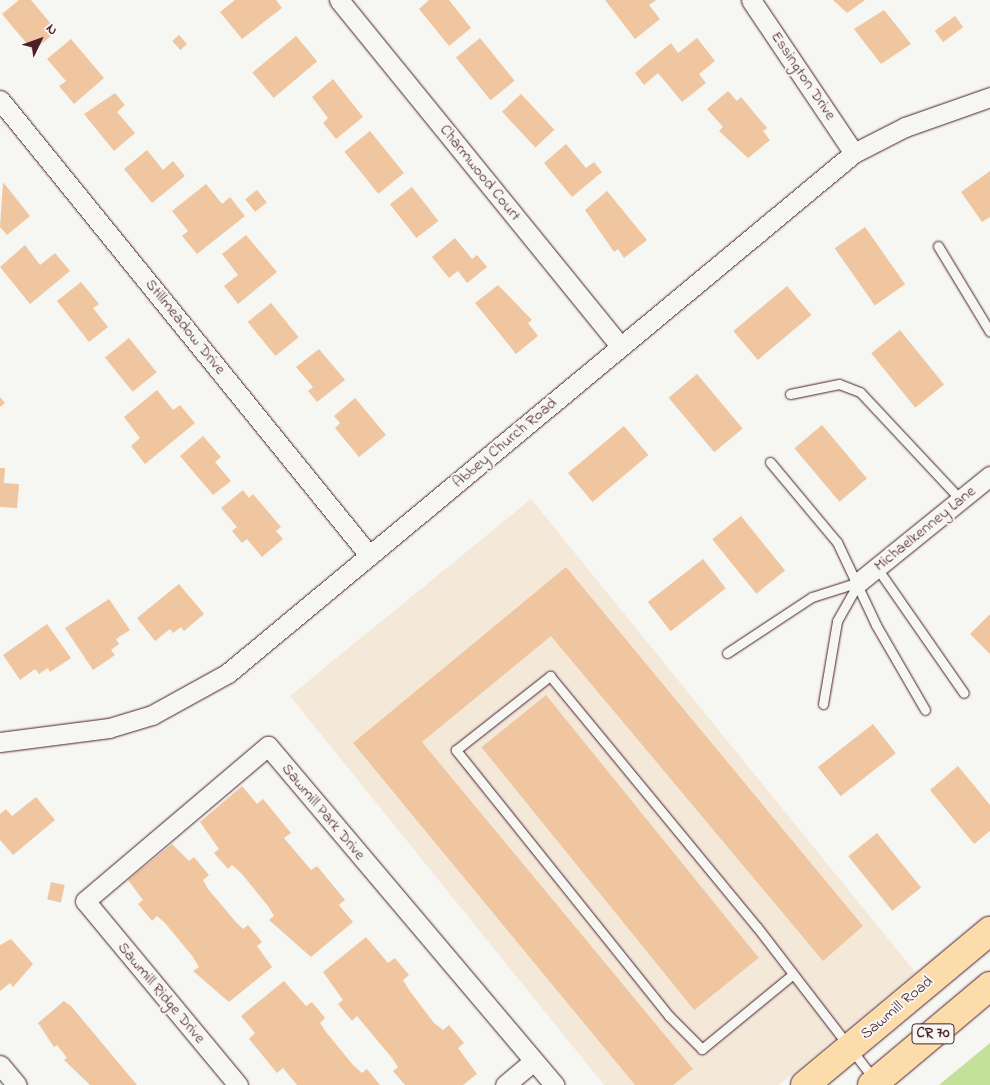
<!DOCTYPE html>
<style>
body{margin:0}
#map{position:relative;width:990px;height:1085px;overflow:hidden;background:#f6f6f2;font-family:"Indie Flower",sans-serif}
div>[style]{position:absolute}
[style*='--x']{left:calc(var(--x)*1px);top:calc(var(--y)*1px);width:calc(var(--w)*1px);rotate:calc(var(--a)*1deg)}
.built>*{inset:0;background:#f4e8d9}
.green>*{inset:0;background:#c4e199}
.building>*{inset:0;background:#f0c6a0;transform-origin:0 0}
.roads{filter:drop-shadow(0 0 1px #4a1f2b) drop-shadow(0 0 1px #4a1f2b)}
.lane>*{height:9px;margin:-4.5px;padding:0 4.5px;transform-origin:4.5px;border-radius:4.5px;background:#f6f6f2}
.street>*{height:19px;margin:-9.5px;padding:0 9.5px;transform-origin:9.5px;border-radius:9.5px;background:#f6f6f2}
.primary>*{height:28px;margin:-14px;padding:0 14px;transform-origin:14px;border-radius:14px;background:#fddcac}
span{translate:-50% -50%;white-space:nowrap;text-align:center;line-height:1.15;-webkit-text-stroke:4px #f6f6f2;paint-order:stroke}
.shield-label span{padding:1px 4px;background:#f6f6f2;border:1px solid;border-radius:4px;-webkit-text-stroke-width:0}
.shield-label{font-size:15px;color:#4a1f2b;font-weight:700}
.street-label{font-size:16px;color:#4a1f2b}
.north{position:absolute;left:15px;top:15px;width:50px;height:50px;-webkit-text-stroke:4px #f6f6f2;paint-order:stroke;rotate:48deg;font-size:14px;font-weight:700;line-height:20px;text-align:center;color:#4a1f2b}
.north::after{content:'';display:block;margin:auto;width:18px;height:22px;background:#4a1f2b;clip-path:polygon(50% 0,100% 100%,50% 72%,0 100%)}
</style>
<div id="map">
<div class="built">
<div style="clip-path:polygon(531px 499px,915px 972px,779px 1085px,604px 1085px,290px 696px)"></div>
</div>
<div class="green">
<div style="clip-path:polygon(990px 1043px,990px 1085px,939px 1085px)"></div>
</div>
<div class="building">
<div style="clip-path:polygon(19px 0,31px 0,57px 31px,33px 51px,2px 14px)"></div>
<div style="clip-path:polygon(235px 0,276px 0,282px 8px,242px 39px,220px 12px)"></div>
<div style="clip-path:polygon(429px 0,449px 0,471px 28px,449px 46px,419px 9px)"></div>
<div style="clip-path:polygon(605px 0,656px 0,649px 5px,660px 19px,635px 39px)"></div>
<div style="clip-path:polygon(833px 0,865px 0,847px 13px)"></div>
<div style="clip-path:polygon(884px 10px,911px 44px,881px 64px,854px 29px)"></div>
<div style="left:955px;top:16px;width:14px;height:25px;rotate:54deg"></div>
<div style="left:179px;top:35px;width:12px;height:9px;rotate:48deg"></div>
<div style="left:296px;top:36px;width:33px;height:57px;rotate:50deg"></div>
<div style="left:480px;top:38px;width:55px;height:31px;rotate:51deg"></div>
<div style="clip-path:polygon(697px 38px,715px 61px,699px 74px,706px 83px,682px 102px,658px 73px,644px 85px,635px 73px,671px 43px,678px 53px)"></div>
<div style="clip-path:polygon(71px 39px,104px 78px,74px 104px,59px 86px,66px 81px,47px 59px)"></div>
<div style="clip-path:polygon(333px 79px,363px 117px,336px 139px,323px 123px,328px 118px,312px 97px)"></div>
<div style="clip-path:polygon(728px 91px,737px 101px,741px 97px,767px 128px,763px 131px,770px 140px,748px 158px,719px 131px,723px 127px,707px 109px)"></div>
<div style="clip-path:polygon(115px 93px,125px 105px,117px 112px,135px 133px,114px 151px,84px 114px)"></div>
<div style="left:521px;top:94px;width:49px;height:26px;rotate:47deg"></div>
<div style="left:370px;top:131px;width:54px;height:33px;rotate:51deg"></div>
<div style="clip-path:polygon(566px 144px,586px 168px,594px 162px,602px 172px,572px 197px,544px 163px)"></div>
<div style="clip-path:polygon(147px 150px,163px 170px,173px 161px,185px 176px,152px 203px,124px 169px)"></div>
<div style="clip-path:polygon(990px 171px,990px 217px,982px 222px,961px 192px)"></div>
<div style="clip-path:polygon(3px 182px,30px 216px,7px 235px,0 227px)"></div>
<div style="clip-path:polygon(206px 184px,222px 204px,230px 197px,245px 216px,197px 254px,182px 236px,188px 231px,172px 211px)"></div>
<div style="left:412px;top:187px;width:43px;height:28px;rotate:52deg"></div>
<div style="left:257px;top:190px;width:16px;height:15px;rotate:52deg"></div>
<div style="clip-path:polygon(607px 191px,647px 240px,624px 258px,618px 249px,614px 252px,585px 210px)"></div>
<div style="left:865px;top:227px;width:70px;height:37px;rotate:55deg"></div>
<div style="clip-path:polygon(246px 235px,277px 272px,238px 304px,224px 286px,238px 275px,222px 254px)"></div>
<div style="clip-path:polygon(455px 238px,472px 259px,477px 255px,487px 267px,467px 283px,458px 271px,449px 278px,432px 257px)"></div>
<div style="clip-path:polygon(25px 245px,40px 265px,55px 253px,70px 271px,30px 304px,0 267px)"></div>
<div style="clip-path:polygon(81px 282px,99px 304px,93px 308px,108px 327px,89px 342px,57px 301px)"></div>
<div style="clip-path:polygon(498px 285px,532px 320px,528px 323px,538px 336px,516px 354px,475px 303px)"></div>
<div style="left:787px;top:286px;width:38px;height:70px;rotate:50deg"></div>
<div style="left:271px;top:303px;width:44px;height:30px;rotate:51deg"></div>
<div style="left:900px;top:330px;width:70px;height:37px;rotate:51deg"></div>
<div style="left:129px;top:338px;width:44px;height:31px;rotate:51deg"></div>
<div style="clip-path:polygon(319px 349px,345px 380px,317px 402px,308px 391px,313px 387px,296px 367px)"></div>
<div style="left:697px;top:374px;width:71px;height:37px;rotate:50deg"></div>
<div style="clip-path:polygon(157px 390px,173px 410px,180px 405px,195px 423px,145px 464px,131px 446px,140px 438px,124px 417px)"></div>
<div style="clip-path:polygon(0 397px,5px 403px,0 407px)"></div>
<div style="clip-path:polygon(355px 398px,386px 435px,359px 457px,335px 428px,340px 423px,334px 416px)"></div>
<div style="left:822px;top:425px;width:70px;height:36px;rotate:50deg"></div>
<div style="left:624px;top:426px;width:38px;height:73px;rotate:50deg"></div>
<div style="clip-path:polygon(203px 436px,221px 457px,215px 462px,231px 481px,213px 495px,180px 456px)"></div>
<div style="clip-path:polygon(0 468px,5px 468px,4px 483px,19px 484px,17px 508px,0 507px)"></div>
<div style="clip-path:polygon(243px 490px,249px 498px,253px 494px,281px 527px,276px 531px,283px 539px,262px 557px,247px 539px,242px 543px,232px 531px,237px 527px,221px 508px)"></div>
<div style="left:741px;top:516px;width:70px;height:37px;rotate:51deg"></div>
<div style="left:703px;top:559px;width:37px;height:70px;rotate:52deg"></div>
<div style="clip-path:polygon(566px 567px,863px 926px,823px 961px,551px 636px,422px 742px,693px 1069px,673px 1085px,635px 1085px,353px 743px)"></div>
<div style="clip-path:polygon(179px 584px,204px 614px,184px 631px,181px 627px,173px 633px,170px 629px,155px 641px,137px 618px)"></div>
<div style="clip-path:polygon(109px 599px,130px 630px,116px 639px,119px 644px,111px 650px,115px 655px,93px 670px,65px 628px)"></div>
<div style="clip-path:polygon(990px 614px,990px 654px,970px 634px)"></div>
<div style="clip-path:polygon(47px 624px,71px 658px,50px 672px,48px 668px,39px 674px,35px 669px,20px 680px,3px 655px)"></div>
<div style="left:546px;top:695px;width:338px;height:83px;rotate:51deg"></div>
<div style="left:873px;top:724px;width:37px;height:70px;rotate:52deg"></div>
<div style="clip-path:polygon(958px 766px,990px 805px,990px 831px,974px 844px,930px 790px)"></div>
<div style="clip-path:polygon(242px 786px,257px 804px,263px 799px,291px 833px,284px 838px,311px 870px,317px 866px,345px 900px,339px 905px,353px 922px,311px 957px,269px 920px,274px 916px,268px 906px,241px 873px,232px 865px,228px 869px,214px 853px,219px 849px,200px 822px)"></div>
<div style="clip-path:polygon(36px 797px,55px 820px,13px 855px,0 840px,0 814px,6px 809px,12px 816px)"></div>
<div style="left:877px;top:833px;width:70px;height:37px;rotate:51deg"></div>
<div style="clip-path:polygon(172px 844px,189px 861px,194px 857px,209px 875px,203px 880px,208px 889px,235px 921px,243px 929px,248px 925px,262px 942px,257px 946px,272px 967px,229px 1002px,193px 971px,199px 967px,193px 957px,165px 923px,157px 916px,152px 921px,138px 904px,143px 900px,128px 880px)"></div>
<div style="left:51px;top:882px;width:14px;height:18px;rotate:12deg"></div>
<div style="clip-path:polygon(366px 937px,388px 963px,395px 958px,409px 975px,403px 980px,409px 990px,434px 1023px,443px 1030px,449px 1025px,464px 1043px,458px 1048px,477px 1074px,463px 1085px,405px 1085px,393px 1071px,398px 1067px,392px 1058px,357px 1016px,352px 1021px,338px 1004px,343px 1000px,323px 972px)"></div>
<div style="clip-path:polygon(11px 939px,33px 964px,13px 987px,10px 983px,0 991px,0 945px)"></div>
<div style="clip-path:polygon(284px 981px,306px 1006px,312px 1002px,325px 1018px,320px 1023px,326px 1032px,353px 1065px,362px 1073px,367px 1069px,380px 1085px,297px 1085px,283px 1068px,277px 1073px,249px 1039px,255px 1033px,241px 1016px)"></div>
<div style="clip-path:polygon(64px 1001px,71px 1006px,137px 1085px,90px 1085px,64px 1060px,67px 1058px,57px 1045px,54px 1047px,38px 1023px)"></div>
</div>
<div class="roads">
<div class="lane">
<div style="--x:938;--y:246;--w:100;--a:58.8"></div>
<div style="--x:790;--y:394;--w:50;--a:-11.5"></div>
<div style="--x:839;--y:384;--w:22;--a:21"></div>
<div style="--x:860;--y:392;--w:148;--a:46.9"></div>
<div style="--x:770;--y:462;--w:104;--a:50.1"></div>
<div style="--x:837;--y:542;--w:92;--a:64.8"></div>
<div style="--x:876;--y:625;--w:98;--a:60"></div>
<div style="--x:877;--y:568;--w:152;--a:55.2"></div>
<div style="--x:727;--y:653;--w:102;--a:-33.4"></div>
<div style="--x:812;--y:597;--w:49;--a:-17.7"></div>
<div style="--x:823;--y:704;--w:84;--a:-80.4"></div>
<div style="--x:837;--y:621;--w:45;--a:-60.6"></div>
<div style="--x:792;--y:975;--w:117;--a:140.6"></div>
<div style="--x:702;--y:1049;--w:47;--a:-135"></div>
<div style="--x:669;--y:1016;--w:341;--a:-128.7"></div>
<div style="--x:456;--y:750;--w:120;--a:-38.2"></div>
<div style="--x:550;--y:676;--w:325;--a:50.5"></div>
<div style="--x:757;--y:927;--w:193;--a:52.4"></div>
</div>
<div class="street">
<div style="--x:339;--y:0;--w:446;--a:50.9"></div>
<div style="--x:751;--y:0;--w:184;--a:56.1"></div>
<div style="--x:0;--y:100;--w:586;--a:50.96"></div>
<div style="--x:859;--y:582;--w:169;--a:-39"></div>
<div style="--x:0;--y:742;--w:110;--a:-7.3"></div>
<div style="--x:109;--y:728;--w:45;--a:-16.8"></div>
<div style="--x:152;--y:715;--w:87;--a:-28.9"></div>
<div style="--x:228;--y:673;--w:814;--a:-39.72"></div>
<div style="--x:854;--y:153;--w:57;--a:-27"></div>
<div style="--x:905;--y:127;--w:90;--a:-19.4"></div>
<div style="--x:0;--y:1065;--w:26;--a:50"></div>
<div style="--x:238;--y:1085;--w:239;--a:-129.7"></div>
<div style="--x:85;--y:901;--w:240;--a:-40.3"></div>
<div style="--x:268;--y:746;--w:444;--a:49.8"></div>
<div style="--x:505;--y:1085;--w:34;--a:-40"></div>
</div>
<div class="primary">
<div style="--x:805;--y:1085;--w:241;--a:-39.8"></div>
<div style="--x:872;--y:1085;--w:154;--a:-40"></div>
</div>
</div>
<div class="shield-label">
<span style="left:933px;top:1034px">CR 70</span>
</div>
<div class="street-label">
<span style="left:803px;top:76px;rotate:56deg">Essington Drive</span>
<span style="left:480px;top:173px;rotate:51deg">Charmwood Court</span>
<span style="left:185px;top:327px;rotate:51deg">Stillmeadow Drive</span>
<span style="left:505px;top:443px;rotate:-40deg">Abbey Church Road</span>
<span style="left:925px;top:529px;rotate:-39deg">Michaelkenney Lane</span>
<span style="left:323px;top:812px;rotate:50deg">Sawmill Park Drive</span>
<span style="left:161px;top:993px;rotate:50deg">Sawmill Ridge Drive</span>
<span style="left:897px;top:1008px;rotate:-40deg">Sawmill Road</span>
</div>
<div class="north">N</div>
</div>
